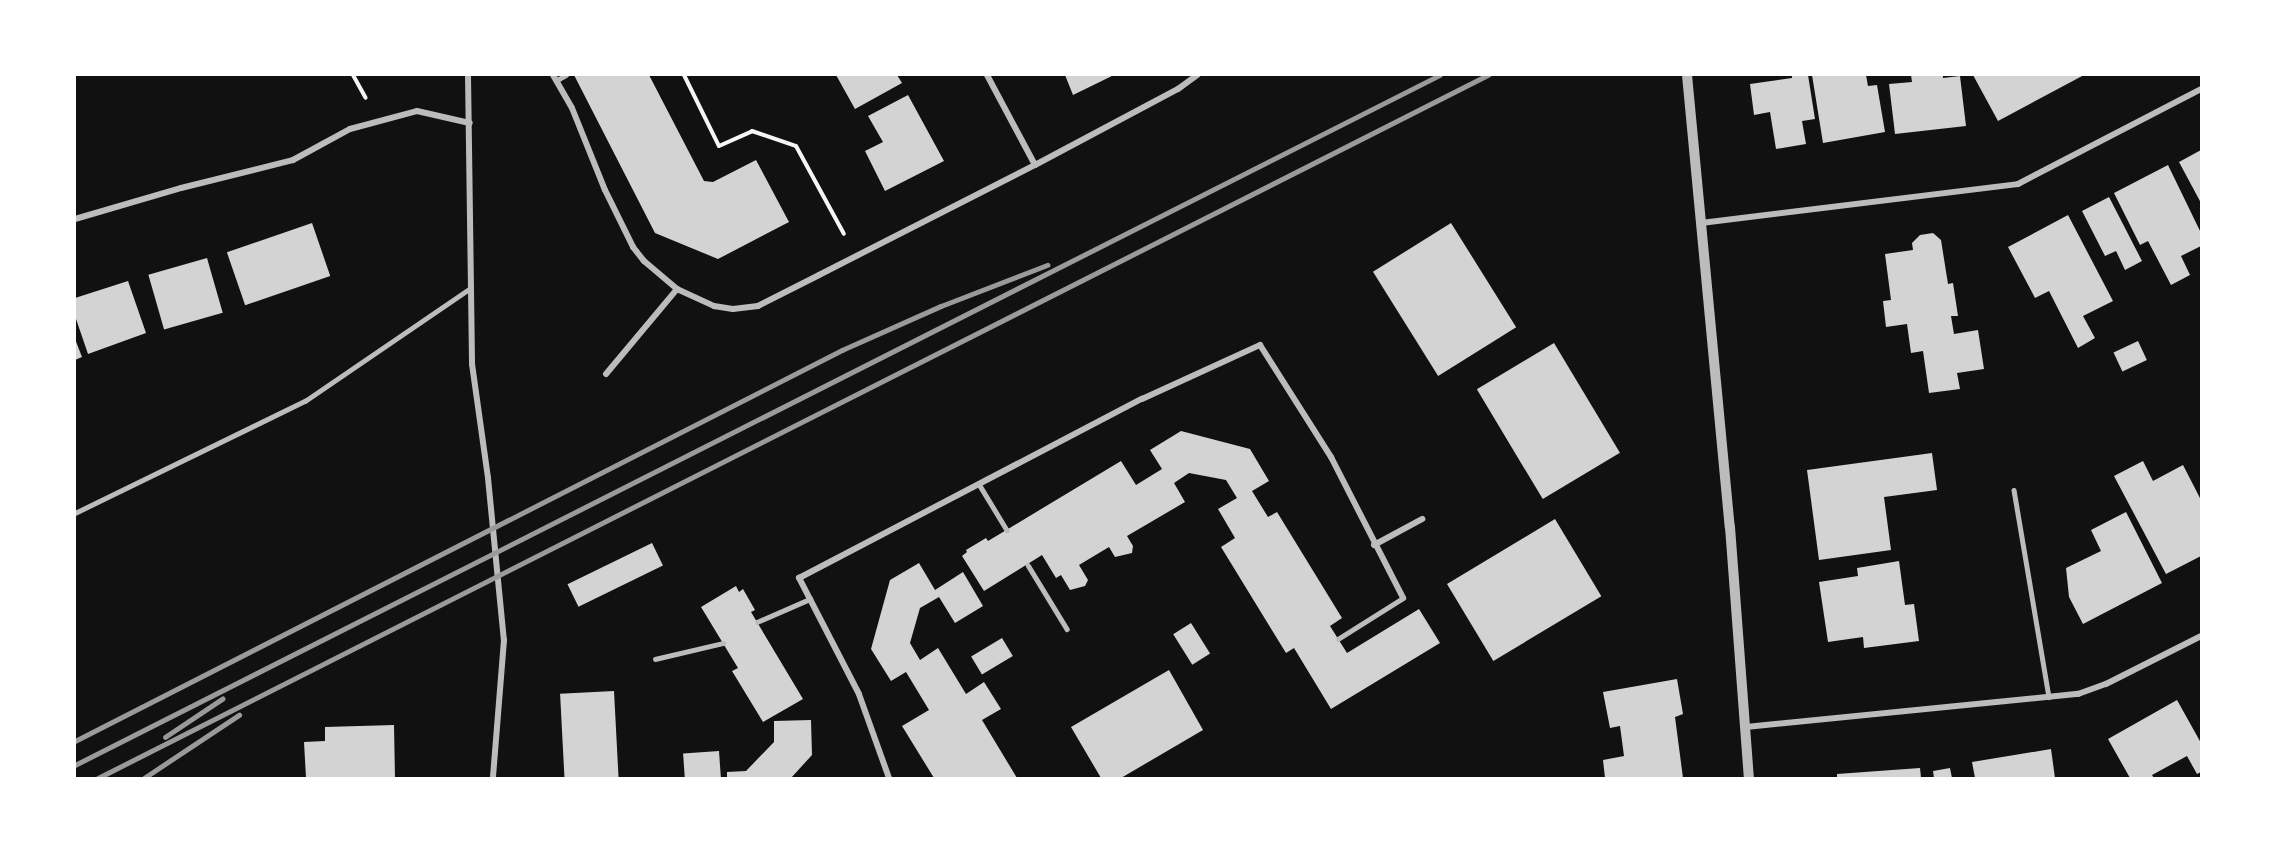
<!DOCTYPE html>
<style>
body{margin:0}
#map{position:relative;width:2276px;height:853px;overflow:hidden;background:#111;font-family:"Sofia Sans Condensed",sans-serif}
div>[style]{position:absolute}
[style*='--x']{left:calc(var(--x)*1px);top:calc(var(--y)*1px);width:calc(var(--w)*1px);rotate:calc(var(--a)*1deg)}
.building>*{inset:0;background:#d3d3d3;transform-origin:0 0}
.path>*{height:4px;margin:-2px;padding:0 2px;transform-origin:2px;border-radius:2px;background:#f5f5f5}
.service>*{height:4.5px;margin:-2.25px;padding:0 2.25px;transform-origin:2.25px;border-radius:2.25px;background:#bcbcbc}
.minor>*{height:6px;margin:-3px;padding:0 3px;transform-origin:3px;border-radius:3px;background:#bcbcbc}
.tertiary>*{height:10px;margin:-5px;padding:0 5px;transform-origin:5px;border-radius:5px;background:#bcbcbc}
.rail>*{height:4.5px;margin:-2.25px;padding:0 2.25px;transform-origin:2.25px;border-radius:2.25px;background:#9a9a9a}
span{translate:-50% -50%;white-space:nowrap;text-align:center;line-height:1.15;-webkit-text-stroke:4.5px #fff;paint-order:stroke}
.frame{position:absolute;inset:0;border:76px solid #fff;pointer-events:none}
</style>
<div id="map">
<div class="building">
<div style="clip-path:polygon(574px 75px,649px 75px,704px 181px,713px 182px,756px 160px,789px 222px,718px 259px,655px 233px)"></div>
<div style="clip-path:polygon(836px 75px,897px 75px,902px 83px,855px 109px)"></div>
<div style="clip-path:polygon(1065px 75px,1114px 75px,1073px 95px)"></div>
<div style="clip-path:polygon(1792px 75px,1808px 75px,1815px 119px,1802px 121px,1806px 144px,1776px 149px,1770px 112px,1754px 115px,1750px 84px,1792px 78px)"></div>
<div style="clip-path:polygon(1812px 75px,1866px 75px,1868px 86px,1877px 85px,1885px 132px,1823px 143px)"></div>
<div style="clip-path:polygon(1911px 75px,1943px 75px,1943px 78px,1960px 76px,1966px 126px,1895px 134px,1889px 84px,1912px 82px)"></div>
<div style="clip-path:polygon(1973px 75px,2084px 75px,1998px 121px)"></div>
<div style="clip-path:polygon(908px 95px,944px 161px,885px 191px,865px 151px,883px 142px,868px 116px)"></div>
<div style="clip-path:polygon(2201px 150px,2201px 203px,2179px 162px)"></div>
<div style="clip-path:polygon(2168px 165px,2201px 233px,2201px 246px,2181px 256px,2190px 275px,2171px 285px,2148px 241px,2140px 245px,2114px 193px)"></div>
<div style="clip-path:polygon(2109px 197px,2142px 261px,2125px 270px,2116px 251px,2105px 256px,2082px 211px)"></div>
<div style="clip-path:polygon(2068px 215px,2113px 301px,2083px 316px,2095px 338px,2078px 348px,2049px 291px,2035px 298px,2008px 247px)"></div>
<div style="left:312px;top:223px;width:56px;height:90px;rotate:71deg"></div>
<div style="left:1451px;top:223px;width:123px;height:92px;rotate:58deg"></div>
<div style="clip-path:polygon(1933px 233px,1941px 240px,1948px 284px,1953px 283px,1958px 316px,1951px 316px,1954px 334px,1978px 330px,1984px 369px,1957px 373px,1960px 389px,1929px 393px,1923px 351px,1911px 353px,1907px 324px,1886px 327px,1883px 301px,1891px 300px,1885px 254px,1913px 250px,1912px 243px,1920px 235px)"></div>
<div style="left:207px;top:258px;width:57px;height:61px;rotate:74deg"></div>
<div style="clip-path:polygon(128px 281px,146px 333px,88px 354px,75px 316px,75px 298px)"></div>
<div style="clip-path:polygon(75px 339px,82px 357px,75px 360px)"></div>
<div style="left:2138px;top:341px;width:21px;height:27px;rotate:65deg"></div>
<div style="left:1554px;top:343px;width:128px;height:90px;rotate:59deg"></div>
<div style="clip-path:polygon(1181px 431px,1250px 449px,1269px 481px,1252px 491px,1268px 517px,1277px 512px,1342px 618px,1330px 626px,1347px 653px,1419px 609px,1440px 643px,1331px 709px,1294px 648px,1286px 653px,1221px 547px,1235px 538px,1218px 509px,1237px 498px,1226px 480px,1189px 473px,1174px 483px,1185px 502px,1127px 536px,1133px 546px,1132px 553px,1115px 557px,1109px 547px,1079px 565px,1088px 580px,1085px 586px,1070px 590px,1061px 575px,1056px 578px,1042px 555px,984px 591px,962px 556px,967px 552px,966px 550px,986px 538px,988px 541px,1121px 461px,1136px 485px,1162px 469px,1150px 450px)"></div>
<div style="clip-path:polygon(1932px 453px,1937px 490px,1884px 497px,1891px 550px,1819px 560px,1807px 470px)"></div>
<div style="clip-path:polygon(2143px 461px,2153px 481px,2183px 465px,2201px 500px,2201px 556px,2166px 574px,2114px 476px)"></div>
<div style="clip-path:polygon(2126px 512px,2162px 583px,2083px 624px,2069px 597px,2066px 568px,2101px 551px,2091px 530px)"></div>
<div style="left:1555px;top:519px;width:90px;height:126px;rotate:59deg"></div>
<div style="left:652px;top:543px;width:25px;height:94px;rotate:64deg"></div>
<div style="clip-path:polygon(1899px 561px,1905px 605px,1914px 604px,1919px 641px,1864px 648px,1863px 637px,1828px 642px,1819px 582px,1858px 576px,1857px 568px)"></div>
<div style="clip-path:polygon(919px 563px,935px 590px,963px 572px,983px 606px,955px 623px,939px 597px,920px 608px,910px 643px,920px 660px,938px 648px,966px 694px,984px 682px,1001px 709px,982px 720px,1017px 778px,934px 778px,902px 726px,929px 710px,906px 672px,891px 681px,871px 649px,890px 580px)"></div>
<div style="clip-path:polygon(736px 586px,739px 592px,743px 589px,755px 610px,751px 612px,803px 699px,763px 722px,732px 671px,738px 668px,701px 607px)"></div>
<div style="left:1191px;top:623px;width:36px;height:21px;rotate:58deg"></div>
<div style="left:1002px;top:638px;width:21px;height:36px;rotate:59deg"></div>
<div style="clip-path:polygon(1169px 670px,1203px 730px,1121px 778px,1101px 778px,1071px 727px)"></div>
<div style="clip-path:polygon(1677px 679px,1683px 714px,1675px 717px,1683px 778px,1605px 778px,1603px 760px,1624px 756px,1620px 726px,1610px 728px,1603px 692px)"></div>
<div style="left:614px;top:691px;width:87px;height:54px;rotate:87deg"></div>
<div style="clip-path:polygon(2177px 700px,2201px 743px,2201px 772px,2197px 774px,2187px 756px,2152px 775px,2154px 778px,2130px 778px,2108px 739px)"></div>
<div style="clip-path:polygon(811px 720px,812px 755px,791px 778px,727px 778px,727px 772px,746px 771px,774px 742px,774px 721px)"></div>
<div style="clip-path:polygon(394px 725px,395px 778px,306px 778px,304px 742px,325px 741px,325px 727px)"></div>
<div style="clip-path:polygon(2051px 749px,2055px 778px,1975px 778px,1972px 762px)"></div>
<div style="left:719px;top:751px;width:27px;height:36px;rotate:86deg"></div>
<div style="clip-path:polygon(1920px 768px,1921px 778px,1837px 778px,1837px 774px)"></div>
<div style="clip-path:polygon(1950px 768px,1952px 778px,1934px 778px,1933px 771px)"></div>
</div>
<div class="path">
<div style="--x:353;--y:75;--w:26;--a:61"></div>
<div style="--x:684;--y:75;--w:79;--a:63.8"></div>
<div style="--x:719;--y:146;--w:36;--a:-24"></div>
<div style="--x:752;--y:131;--w:46;--a:18.8"></div>
<div style="--x:796;--y:146;--w:100;--a:61.4"></div>
</div>
<div class="service">
<div style="--x:557;--y:80;--w:10;--a:-29"></div>
<div style="--x:979;--y:484;--w:54;--a:58.7"></div>
<div style="--x:2014;--y:490;--w:210;--a:80.4"></div>
<div style="--x:75;--y:513;--w:256;--a:-26"></div>
<div style="--x:305;--y:401;--w:199;--a:-34.3"></div>
<div style="--x:1028;--y:565;--w:75;--a:58.6"></div>
<div style="--x:757;--y:622;--w:58;--a:-23.5"></div>
<div style="--x:1338;--y:639;--w:77;--a:-32.2"></div>
<div style="--x:655;--y:659;--w:70;--a:-13.2"></div>
</div>
<div class="minor">
<div style="--x:468;--y:75;--w:289;--a:89.2"></div>
<div style="--x:472;--y:364;--w:115;--a:82"></div>
<div style="--x:488;--y:478;--w:163;--a:84.4"></div>
<div style="--x:504;--y:640;--w:138;--a:94.6"></div>
<div style="--x:553;--y:75;--w:38;--a:60"></div>
<div style="--x:572;--y:108;--w:88;--a:68.1"></div>
<div style="--x:605;--y:190;--w:64;--a:63.8"></div>
<div style="--x:633;--y:247;--w:18;--a:52"></div>
<div style="--x:644;--y:261;--w:43;--a:40.3"></div>
<div style="--x:677;--y:289;--w:41;--a:24.7"></div>
<div style="--x:714;--y:306;--w:19;--a:9"></div>
<div style="--x:733;--y:309;--w:25;--a:-7"></div>
<div style="--x:758;--y:306;--w:68;--a:-26.9"></div>
<div style="--x:819;--y:275;--w:242;--a:-27"></div>
<div style="--x:1035;--y:165;--w:162;--a:-28"></div>
<div style="--x:1178;--y:89;--w:24;--a:-36"></div>
<div style="--x:987;--y:75;--w:102;--a:61.9"></div>
<div style="--x:75;--y:219;--w:110;--a:-16.3"></div>
<div style="--x:181;--y:188;--w:115;--a:-14"></div>
<div style="--x:293;--y:160;--w:65;--a:-28.5"></div>
<div style="--x:350;--y:129;--w:69;--a:-15"></div>
<div style="--x:417;--y:111;--w:54;--a:12.8"></div>
<div style="--x:1701;--y:223;--w:319;--a:-7"></div>
<div style="--x:2018;--y:184;--w:206;--a:-27.4"></div>
<div style="--x:606;--y:374;--w:111;--a:-50.1"></div>
<div style="--x:1374;--y:545;--w:55;--a:-28.4"></div>
<div style="--x:1746;--y:727;--w:334;--a:-5.7"></div>
<div style="--x:2078;--y:694;--w:30;--a:-20"></div>
<div style="--x:2106;--y:684;--w:106;--a:-26.8"></div>
<div style="--x:889;--y:778;--w:89;--a:-109.7"></div>
<div style="--x:859;--y:694;--w:131;--a:-117.3"></div>
<div style="--x:799;--y:578;--w:387;--a:-27.6"></div>
<div style="--x:1142;--y:399;--w:130;--a:-24.6"></div>
<div style="--x:1260;--y:345;--w:133;--a:57.6"></div>
<div style="--x:1331;--y:457;--w:158;--a:62.9"></div>
</div>
<div class="tertiary">
<div style="--x:1687;--y:75;--w:454;--a:84.6"></div>
<div style="--x:1730;--y:527;--w:252;--a:85.7"></div>
</div>
<div class="rail">
<div style="--x:165;--y:737;--w:69;--a:-33.7"></div>
<div style="--x:75;--y:741;--w:861;--a:-27.01"></div>
<div style="--x:842;--y:350;--w:108;--a:-24"></div>
<div style="--x:941;--y:306;--w:114;--a:-21.1"></div>
<div style="--x:75;--y:765;--w:1529;--a:-26.82"></div>
<div style="--x:98;--y:778;--w:1558;--a:-26.83"></div>
<div style="--x:144;--y:778;--w:114;--a:-33.6"></div>
</div>
<div class="frame"></div>
</div>
